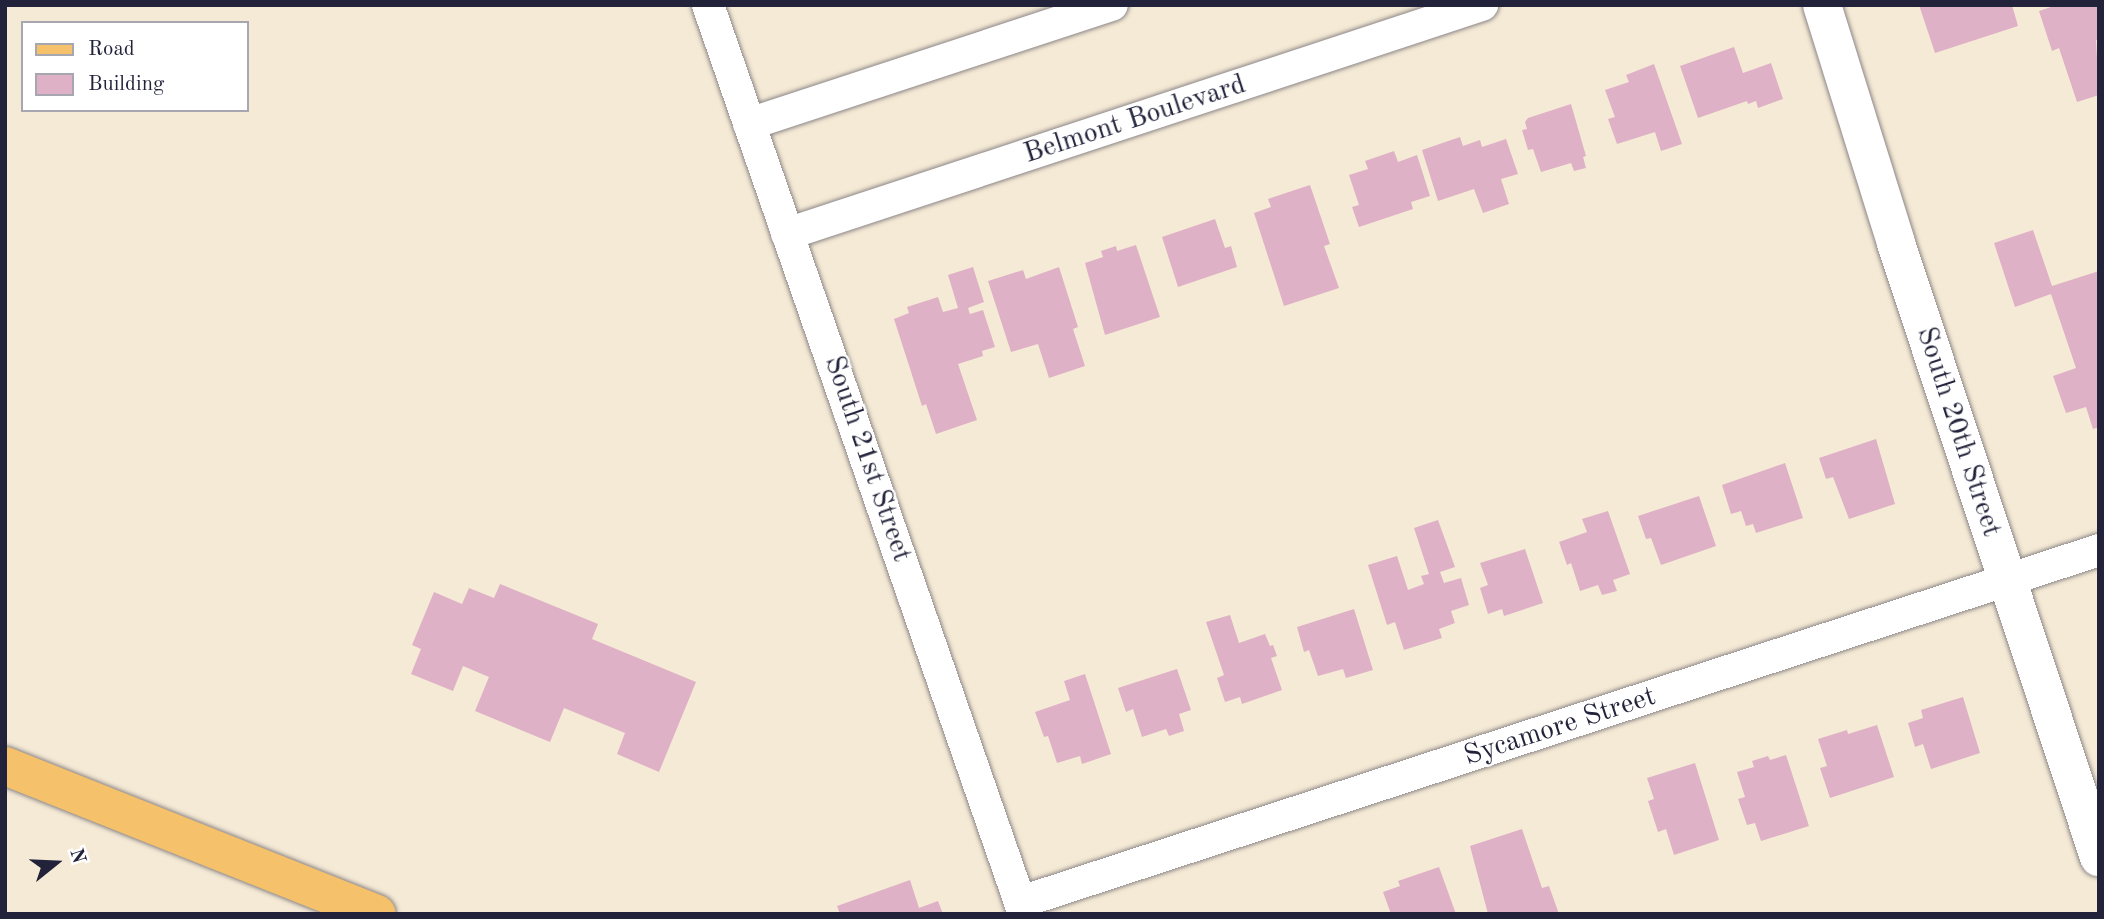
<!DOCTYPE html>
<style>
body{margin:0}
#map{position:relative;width:2104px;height:919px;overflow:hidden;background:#f5ead5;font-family:"Old Standard TT",serif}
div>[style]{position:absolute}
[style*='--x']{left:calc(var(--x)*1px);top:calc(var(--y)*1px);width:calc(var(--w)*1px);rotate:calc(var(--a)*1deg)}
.building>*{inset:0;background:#dfb1c7}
.roads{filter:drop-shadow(0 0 2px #8c8688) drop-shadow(0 0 2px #8c8688)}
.minor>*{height:32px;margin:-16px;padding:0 16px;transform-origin:16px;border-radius:16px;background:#fff}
.tertiary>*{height:38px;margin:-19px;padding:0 19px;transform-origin:19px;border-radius:19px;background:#fff}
.primary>*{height:38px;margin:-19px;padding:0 19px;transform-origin:19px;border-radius:19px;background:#f5c16b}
span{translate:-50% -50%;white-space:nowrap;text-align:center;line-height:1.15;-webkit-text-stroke:5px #fff;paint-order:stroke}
.street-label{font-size:28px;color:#22223b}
.frame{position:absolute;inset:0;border:7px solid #22223b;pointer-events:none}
.legend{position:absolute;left:21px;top:21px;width:228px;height:91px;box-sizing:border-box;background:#fff;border:2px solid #a7a7b1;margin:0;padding:9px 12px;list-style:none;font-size:21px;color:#22223b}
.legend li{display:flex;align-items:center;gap:14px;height:35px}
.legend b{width:35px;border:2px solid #a7a7b1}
.north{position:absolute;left:21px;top:828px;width:70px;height:70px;-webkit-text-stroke:5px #fff;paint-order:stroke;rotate:72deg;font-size:19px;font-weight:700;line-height:28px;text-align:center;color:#22223b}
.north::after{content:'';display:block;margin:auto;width:24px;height:32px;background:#22223b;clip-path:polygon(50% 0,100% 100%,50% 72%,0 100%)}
</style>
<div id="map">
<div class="building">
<div style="clip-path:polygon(1919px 5px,2012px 5px,2018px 26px,1935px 53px)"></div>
<div style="clip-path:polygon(2057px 5px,2099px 5px,2099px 39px,2096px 40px,2099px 95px,2077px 102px,2059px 48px,2052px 51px,2039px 11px)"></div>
<div style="clip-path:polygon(1734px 47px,1743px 73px,1771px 63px,1783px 99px,1758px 108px,1756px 101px,1748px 104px,1747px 101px,1698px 118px,1680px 66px)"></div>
<div style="clip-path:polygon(1654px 64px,1682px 144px,1661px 151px,1655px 132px,1617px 144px,1608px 119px,1615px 117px,1605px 90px,1629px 82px,1626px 75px)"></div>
<div style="clip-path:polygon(1571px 104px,1586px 156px,1583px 157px,1586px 168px,1574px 171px,1571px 163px,1541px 172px,1533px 149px,1528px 150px,1522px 130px,1527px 129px,1525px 122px,1528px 118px)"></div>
<div style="clip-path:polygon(1460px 137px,1463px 146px,1480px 140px,1482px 147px,1506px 139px,1518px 174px,1501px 179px,1509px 204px,1483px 213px,1474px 189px,1438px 201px,1422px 150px)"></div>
<div style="clip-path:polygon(1394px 151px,1398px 162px,1417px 155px,1430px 196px,1411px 202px,1413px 209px,1359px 227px,1352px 207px,1359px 205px,1349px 175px,1368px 169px,1365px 161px)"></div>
<div style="clip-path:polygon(1310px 185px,1330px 244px,1324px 246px,1339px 288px,1284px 306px,1254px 213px,1271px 207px,1268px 199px)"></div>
<div style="clip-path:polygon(1215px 219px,1225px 248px,1231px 246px,1237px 267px,1178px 287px,1162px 237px)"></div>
<div style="clip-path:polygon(2033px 230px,2052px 286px,2099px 271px,2099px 427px,2093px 429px,2086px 407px,2066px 413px,2053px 376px,2076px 368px,2051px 294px,2015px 307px,1994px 243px)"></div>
<div style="clip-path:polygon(1136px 245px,1160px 317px,1105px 335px,1085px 263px,1103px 257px,1101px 251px,1116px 246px,1117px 251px)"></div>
<div style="clip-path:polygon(973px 267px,984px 302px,968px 308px,970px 314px,983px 310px,995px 347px,982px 351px,983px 356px,958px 364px,977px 420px,936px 434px,926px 404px,922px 406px,894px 319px,909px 313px,907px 307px,938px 297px,943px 312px,958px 308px,948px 275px)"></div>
<div style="clip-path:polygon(1059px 267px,1078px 327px,1073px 329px,1085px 366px,1049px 378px,1038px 344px,1011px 352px,988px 281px,1023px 270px,1026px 279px)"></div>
<div style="clip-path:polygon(1876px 439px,1895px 504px,1849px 519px,1833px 477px,1826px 479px,1819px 458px)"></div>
<div style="clip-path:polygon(1785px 463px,1803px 518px,1756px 533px,1753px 524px,1746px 526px,1741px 511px,1731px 514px,1722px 485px)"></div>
<div style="clip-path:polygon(1699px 496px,1716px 546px,1661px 565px,1651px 538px,1646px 539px,1638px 516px)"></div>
<div style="clip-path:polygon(1608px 511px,1630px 574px,1613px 580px,1617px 591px,1602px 595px,1598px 585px,1580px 591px,1571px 563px,1567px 565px,1559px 542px,1587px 532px,1582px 519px)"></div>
<div style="clip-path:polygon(1438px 520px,1455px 567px,1440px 572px,1444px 583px,1461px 578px,1469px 605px,1451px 611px,1455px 623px,1439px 629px,1442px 638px,1404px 650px,1395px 622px,1387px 625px,1368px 565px,1397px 556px,1408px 590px,1424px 584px,1421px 576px,1429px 574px,1414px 528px)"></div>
<div style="clip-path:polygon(1525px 549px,1543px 603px,1504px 616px,1502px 609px,1488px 614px,1480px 588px,1488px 585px,1480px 563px)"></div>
<div style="clip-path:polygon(500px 584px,598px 624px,592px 639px,696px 682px,659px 772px,617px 754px,625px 733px,564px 708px,550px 742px,475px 711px,489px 677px,463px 666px,453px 691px,411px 674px,421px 649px,412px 645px,434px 592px,462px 604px,469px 588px,494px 598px)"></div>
<div style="clip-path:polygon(1354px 609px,1373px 670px,1346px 678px,1343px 669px,1318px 676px,1309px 650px,1304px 652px,1297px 627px)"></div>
<div style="clip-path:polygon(1230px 615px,1239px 643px,1265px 634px,1270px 646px,1273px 645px,1277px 656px,1271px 658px,1282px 690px,1242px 704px,1240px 697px,1225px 702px,1217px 678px,1224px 675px,1206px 622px)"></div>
<div style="clip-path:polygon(1177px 669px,1191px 710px,1179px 714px,1184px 731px,1169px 736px,1166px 729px,1142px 737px,1133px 709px,1126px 712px,1118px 688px)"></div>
<div style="clip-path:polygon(1085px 674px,1111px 754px,1082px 764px,1080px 756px,1057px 763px,1048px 736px,1044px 737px,1035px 712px,1070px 700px,1064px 681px)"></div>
<div style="clip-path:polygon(1963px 697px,1980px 753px,1931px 769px,1923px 744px,1915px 747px,1908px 723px,1923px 718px,1921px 710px)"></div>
<div style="clip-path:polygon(1877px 725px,1894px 777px,1830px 798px,1820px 768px,1827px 766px,1818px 739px,1847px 730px,1848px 734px)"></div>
<div style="clip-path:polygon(1786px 755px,1809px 826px,1761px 841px,1755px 823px,1747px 825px,1738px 799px,1745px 797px,1737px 772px,1754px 767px,1752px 761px,1768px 756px,1770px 760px)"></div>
<div style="clip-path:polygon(1695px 763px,1719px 840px,1674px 855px,1666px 829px,1658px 832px,1648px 801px,1654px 799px,1647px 778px)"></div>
<div style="clip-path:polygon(1522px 829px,1542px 888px,1549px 886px,1559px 914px,1488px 914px,1470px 846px)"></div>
<div style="clip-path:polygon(1439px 867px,1456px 914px,1391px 914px,1383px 892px,1400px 886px,1398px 881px)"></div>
<div style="clip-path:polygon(910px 880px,919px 908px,938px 901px,943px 914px,840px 914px,837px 906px)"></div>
</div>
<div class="roads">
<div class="minor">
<div style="--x:708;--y:5;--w:962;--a:70.83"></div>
<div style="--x:749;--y:124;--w:382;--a:-18.2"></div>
<div style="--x:787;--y:234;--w:732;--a:-18.24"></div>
<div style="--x:1021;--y:902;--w:1134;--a:-18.08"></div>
</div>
<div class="tertiary">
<div style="--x:1822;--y:5;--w:249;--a:72.7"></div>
<div style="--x:1896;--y:243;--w:647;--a:71.71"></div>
</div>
<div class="primary">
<div style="--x:5;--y:766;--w:400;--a:21.7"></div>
</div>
</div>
<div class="street-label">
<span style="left:1135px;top:120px;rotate:-18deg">Belmont Boulevard</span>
<span style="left:1958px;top:432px;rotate:72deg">South 20th Street</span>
<span style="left:867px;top:459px;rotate:71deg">South 21st Street</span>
<span style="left:1560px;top:727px;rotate:-18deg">Sycamore Street</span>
</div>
<div class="frame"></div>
<ul class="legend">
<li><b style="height:9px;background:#f5c16b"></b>Road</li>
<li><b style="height:19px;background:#dfb1c7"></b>Building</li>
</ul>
<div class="north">N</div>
</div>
